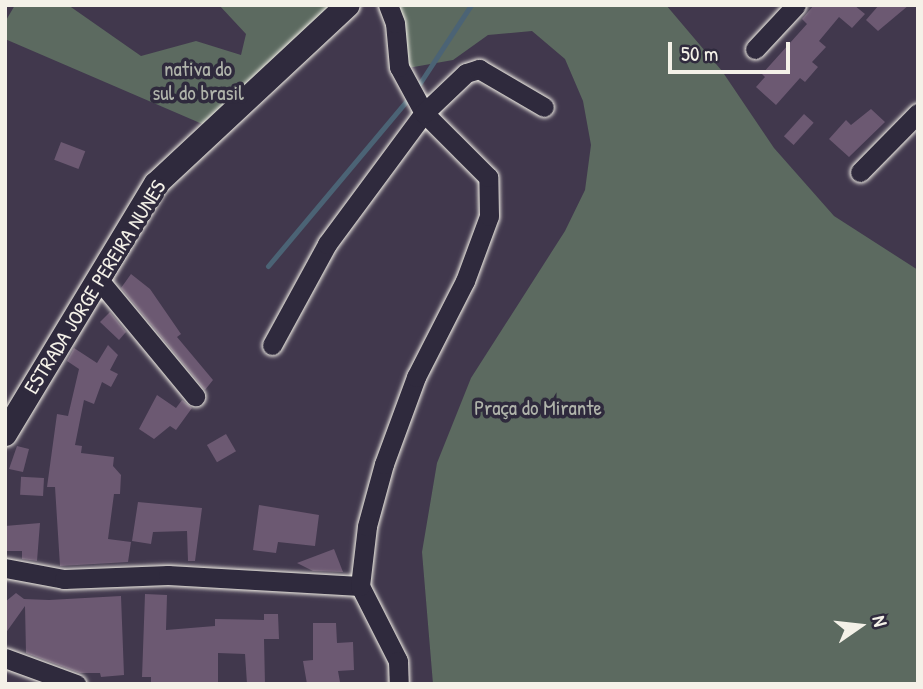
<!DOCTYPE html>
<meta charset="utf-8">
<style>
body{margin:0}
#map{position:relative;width:923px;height:689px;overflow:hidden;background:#41384d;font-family:"Patrick Hand",sans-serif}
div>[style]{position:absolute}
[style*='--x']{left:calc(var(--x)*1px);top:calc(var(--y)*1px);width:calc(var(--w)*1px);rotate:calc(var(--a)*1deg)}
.green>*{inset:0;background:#5c6a60}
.stream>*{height:5px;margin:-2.5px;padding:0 2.5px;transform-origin:2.5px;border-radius:2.5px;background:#4b6375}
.building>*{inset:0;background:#6c5972;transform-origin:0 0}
.roads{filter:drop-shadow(0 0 2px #f4f1e8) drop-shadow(0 0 2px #f4f1e8)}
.minor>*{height:19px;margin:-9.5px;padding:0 9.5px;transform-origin:9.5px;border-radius:9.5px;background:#2f2a3d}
.tertiary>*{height:24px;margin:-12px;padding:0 12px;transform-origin:12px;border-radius:12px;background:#2f2a3d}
span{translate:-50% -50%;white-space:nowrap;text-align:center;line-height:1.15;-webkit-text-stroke:7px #2f2a3d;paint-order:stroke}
.park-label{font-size:21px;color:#b0b4ab}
.street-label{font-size:21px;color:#f4f1e8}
.frame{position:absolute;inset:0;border:7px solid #f4f1e8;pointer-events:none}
.north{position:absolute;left:825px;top:591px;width:70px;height:70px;-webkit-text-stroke:5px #2f2a3d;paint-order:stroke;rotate:76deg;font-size:19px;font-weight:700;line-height:28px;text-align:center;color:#f4f1e8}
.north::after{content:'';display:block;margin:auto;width:24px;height:32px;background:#f4f1e8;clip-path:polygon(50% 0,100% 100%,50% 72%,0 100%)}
.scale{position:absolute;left:668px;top:42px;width:122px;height:32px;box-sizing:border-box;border:4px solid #f4f1e8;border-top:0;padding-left:9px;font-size:21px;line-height:24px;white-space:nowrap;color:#f4f1e8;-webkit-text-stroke:5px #2f2a3d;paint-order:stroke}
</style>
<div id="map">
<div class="green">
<div style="clip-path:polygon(15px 5px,68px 5px,141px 56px,196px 41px,241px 55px,246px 34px,219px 5px,339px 5px,207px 126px,5px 39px,5px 22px)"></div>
<div style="clip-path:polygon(389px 5px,666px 5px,722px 71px,774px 148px,834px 216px,918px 270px,918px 684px,433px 684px,422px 552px,437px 463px,471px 378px,565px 231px,585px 190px,591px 145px,583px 101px,565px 59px,532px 31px,488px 35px,453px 60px,408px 68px)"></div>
</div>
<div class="stream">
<div style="--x:416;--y:89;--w:100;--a:-56.8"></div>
<div style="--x:268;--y:266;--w:221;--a:-50"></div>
</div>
<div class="building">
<div style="clip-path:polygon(814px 5px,854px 5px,865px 14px,852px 28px,839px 17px,819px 41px,826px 47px,812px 62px,818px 67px,805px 82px,800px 78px,776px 105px,756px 87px,765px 77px,762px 74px,807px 24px,802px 19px)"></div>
<div style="clip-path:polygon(879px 5px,909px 5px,878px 31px,866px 20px)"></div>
<div style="clip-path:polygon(871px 109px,885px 122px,849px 157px,829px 139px,846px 120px,851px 125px)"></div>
<div style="left:804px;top:114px;width:13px;height:30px;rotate:42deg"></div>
<div style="left:61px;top:142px;width:26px;height:19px;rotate:21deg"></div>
<div style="clip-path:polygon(131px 274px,150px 289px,181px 334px,177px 337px,213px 380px,205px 390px,121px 288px)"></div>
<div style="clip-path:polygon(110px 312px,126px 332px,119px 340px,100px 322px)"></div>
<div style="clip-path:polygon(108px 345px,118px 355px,110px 370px,118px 374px,111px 387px,102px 382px,94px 404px,84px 400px,75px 445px,82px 446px,81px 453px,114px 457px,113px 466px,121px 475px,120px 494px,114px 494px,108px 539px,131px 542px,128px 562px,60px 566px,55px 487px,47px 487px,57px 414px,68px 416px,79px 369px,67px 361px,74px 348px,97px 363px)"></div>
<div style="clip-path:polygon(157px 395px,176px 408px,182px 400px,192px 408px,176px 430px,170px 426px,154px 439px,139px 429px)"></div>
<div style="left:226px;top:434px;width:20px;height:22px;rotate:60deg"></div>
<div style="clip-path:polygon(17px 446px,29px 449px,23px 472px,9px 469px)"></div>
<div style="left:44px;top:478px;width:18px;height:23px;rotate:93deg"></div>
<div style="clip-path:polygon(138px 502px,202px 508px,195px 561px,188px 561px,187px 531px,153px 532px,151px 544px,132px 541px)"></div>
<div style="clip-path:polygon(259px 505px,319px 515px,315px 546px,278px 542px,276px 553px,253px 550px)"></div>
<div style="clip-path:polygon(40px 523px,37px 561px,22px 559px,22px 551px,5px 551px,5px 526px)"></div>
<div style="clip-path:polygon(334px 549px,343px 572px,313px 571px,297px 563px)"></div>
<div style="clip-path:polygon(16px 593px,24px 599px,49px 600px,121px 596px,124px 675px,101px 677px,100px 673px,80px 673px,26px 653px,25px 606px,5px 634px,5px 602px)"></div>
<div style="clip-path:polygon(145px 594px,167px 595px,166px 630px,215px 626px,215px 619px,264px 620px,264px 614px,278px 614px,279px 639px,264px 639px,265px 684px,247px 684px,245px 654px,218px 653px,218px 684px,151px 684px,151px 677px,142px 677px)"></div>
<div style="clip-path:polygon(313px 623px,336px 623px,337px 643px,353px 642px,354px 670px,338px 671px,340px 682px,307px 684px,303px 661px,313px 660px)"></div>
</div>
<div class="roads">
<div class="minor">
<div style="--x:755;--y:49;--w:60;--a:-47"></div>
<div style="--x:860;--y:172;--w:83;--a:-45.5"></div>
<div style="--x:99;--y:280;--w:151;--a:50.4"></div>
<div style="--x:272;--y:345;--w:115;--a:-61.4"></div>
<div style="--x:327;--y:244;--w:163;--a:-53.5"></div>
<div style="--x:424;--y:113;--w:52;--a:-118.5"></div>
<div style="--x:399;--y:67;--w:44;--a:-95.2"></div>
<div style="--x:395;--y:23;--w:19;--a:-111"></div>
<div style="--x:5;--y:568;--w:60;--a:10.6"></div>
<div style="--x:64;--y:579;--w:104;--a:-2.2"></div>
<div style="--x:168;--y:575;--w:192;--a:3.3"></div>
<div style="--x:360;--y:586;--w:84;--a:63.1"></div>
<div style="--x:398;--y:661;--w:23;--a:88"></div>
<div style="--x:360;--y:586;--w:60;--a:-83.3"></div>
<div style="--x:367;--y:526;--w:64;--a:-74.7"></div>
<div style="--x:384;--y:464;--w:93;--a:-69.8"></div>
<div style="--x:416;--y:377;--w:108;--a:-63"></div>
<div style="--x:465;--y:281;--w:69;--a:-69.7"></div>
<div style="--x:489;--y:216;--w:39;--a:-91"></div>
<div style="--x:488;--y:177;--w:91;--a:-135"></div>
<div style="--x:424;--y:113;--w:58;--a:-43.6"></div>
<div style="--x:466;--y:73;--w:14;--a:-17"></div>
<div style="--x:479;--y:69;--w:75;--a:30.3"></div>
<div style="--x:5;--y:658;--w:76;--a:20.1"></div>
</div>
<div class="tertiary">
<div style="--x:5;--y:434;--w:292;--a:-58.9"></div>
<div style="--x:156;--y:184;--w:262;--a:-43"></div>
</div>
</div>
<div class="park-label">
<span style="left:198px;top:81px">nativa do<br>sul do brasil</span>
<span style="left:538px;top:408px">Praça do Mirante</span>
</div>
<div class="street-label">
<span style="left:95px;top:287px;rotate:-58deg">ESTRADA JORGE PEREIRA NUNES</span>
</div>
<div class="frame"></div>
<div class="north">N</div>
<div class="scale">50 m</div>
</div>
